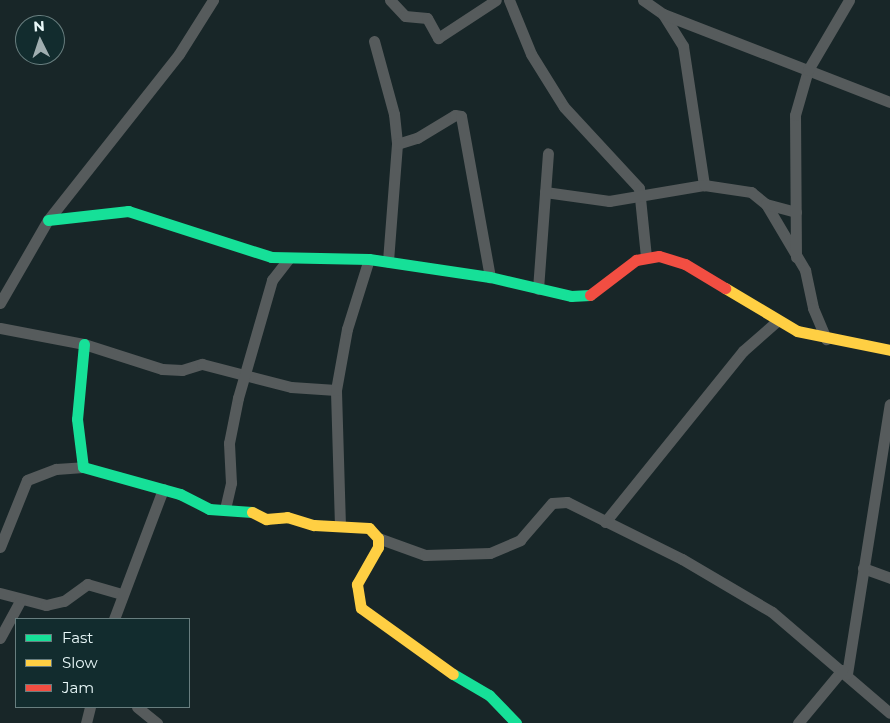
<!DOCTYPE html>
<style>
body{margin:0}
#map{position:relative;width:890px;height:723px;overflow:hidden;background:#182628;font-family:Montserrat,sans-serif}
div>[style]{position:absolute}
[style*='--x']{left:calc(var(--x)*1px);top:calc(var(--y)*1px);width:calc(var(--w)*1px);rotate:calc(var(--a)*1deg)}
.street>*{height:11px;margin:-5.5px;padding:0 5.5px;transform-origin:5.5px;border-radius:5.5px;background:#565b5c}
.fast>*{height:11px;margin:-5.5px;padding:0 5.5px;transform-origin:5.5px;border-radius:5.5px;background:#16e098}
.slow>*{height:11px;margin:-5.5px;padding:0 5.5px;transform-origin:5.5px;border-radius:5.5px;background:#ffcf43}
.jam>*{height:11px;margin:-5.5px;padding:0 5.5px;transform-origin:5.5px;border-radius:5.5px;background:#f24e42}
span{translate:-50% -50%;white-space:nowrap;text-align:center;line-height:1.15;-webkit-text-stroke:4px #122c2e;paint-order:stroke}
.legend{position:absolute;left:15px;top:618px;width:175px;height:90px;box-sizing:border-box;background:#122c2e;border:1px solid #687e7f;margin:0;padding:6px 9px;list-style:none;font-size:15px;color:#e9f8f9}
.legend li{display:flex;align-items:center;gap:10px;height:25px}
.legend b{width:25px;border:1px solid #687e7f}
.north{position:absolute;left:15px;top:15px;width:50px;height:50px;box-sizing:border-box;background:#122c2e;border:1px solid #687e7f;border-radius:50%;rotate:356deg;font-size:14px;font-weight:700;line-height:20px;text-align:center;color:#e9f8f9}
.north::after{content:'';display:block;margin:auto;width:18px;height:22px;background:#a0aeb0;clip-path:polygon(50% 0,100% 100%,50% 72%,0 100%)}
</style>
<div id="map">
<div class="street">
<div style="--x:390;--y:0;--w:22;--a:47"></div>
<div style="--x:405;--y:16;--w:22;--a:5"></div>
<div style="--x:427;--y:18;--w:23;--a:61"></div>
<div style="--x:438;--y:38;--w:69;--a:-33.2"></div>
<div style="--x:509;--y:0;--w:58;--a:67.8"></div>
<div style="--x:531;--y:54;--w:62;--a:58.1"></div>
<div style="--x:564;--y:107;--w:110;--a:47.2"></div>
<div style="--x:639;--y:188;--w:69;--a:84.2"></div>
<div style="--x:643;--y:0;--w:24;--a:35"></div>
<div style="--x:663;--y:14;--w:38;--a:58"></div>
<div style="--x:683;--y:46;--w:141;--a:81.4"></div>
<div style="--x:663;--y:14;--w:243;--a:21.2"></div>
<div style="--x:374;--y:41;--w:76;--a:74.7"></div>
<div style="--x:394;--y:114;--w:30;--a:84"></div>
<div style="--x:397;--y:144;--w:118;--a:94.4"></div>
<div style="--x:397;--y:144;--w:21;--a:-17"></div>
<div style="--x:417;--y:138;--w:44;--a:-31.2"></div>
<div style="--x:455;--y:115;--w:6;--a:9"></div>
<div style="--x:461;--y:116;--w:164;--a:79.8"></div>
<div style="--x:545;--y:192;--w:65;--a:8"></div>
<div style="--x:609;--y:201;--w:96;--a:-9.6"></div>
<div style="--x:704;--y:185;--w:48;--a:8.5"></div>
<div style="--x:751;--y:192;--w:19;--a:39"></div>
<div style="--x:766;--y:204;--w:77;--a:59.4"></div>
<div style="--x:805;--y:270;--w:39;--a:78"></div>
<div style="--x:813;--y:308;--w:34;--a:67"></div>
<div style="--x:766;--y:204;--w:31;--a:15"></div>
<div style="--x:796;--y:257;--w:142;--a:-90.4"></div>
<div style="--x:795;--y:115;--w:47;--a:-73.9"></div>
<div style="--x:808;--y:70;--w:81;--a:-59.6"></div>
<div style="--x:538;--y:289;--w:136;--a:-85.8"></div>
<div style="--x:0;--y:303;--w:96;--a:-60"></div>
<div style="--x:48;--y:220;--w:211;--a:-51.7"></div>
<div style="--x:179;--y:54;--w:64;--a:-57.8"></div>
<div style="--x:0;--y:328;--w:86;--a:10.8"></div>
<div style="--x:84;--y:344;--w:82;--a:17.8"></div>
<div style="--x:162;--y:369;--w:20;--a:3"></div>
<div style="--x:182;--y:370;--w:21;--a:-17"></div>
<div style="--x:202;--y:364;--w:92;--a:14.5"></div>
<div style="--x:291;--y:387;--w:45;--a:3.8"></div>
<div style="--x:225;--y:509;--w:27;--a:-77"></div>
<div style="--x:231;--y:483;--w:40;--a:-92.9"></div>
<div style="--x:229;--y:443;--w:46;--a:-78.7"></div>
<div style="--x:238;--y:398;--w:123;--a:-73.9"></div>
<div style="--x:272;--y:280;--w:28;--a:-52"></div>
<div style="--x:605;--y:522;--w:220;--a:-51.1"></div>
<div style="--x:743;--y:351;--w:44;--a:-41.3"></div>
<div style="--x:340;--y:526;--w:136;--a:-91.7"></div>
<div style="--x:336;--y:390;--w:62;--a:-79.8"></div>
<div style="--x:347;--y:329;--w:73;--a:-72.6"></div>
<div style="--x:378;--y:538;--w:50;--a:19.9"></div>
<div style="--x:425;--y:555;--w:65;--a:-1.8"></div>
<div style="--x:490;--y:553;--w:33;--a:-23"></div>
<div style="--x:520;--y:540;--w:49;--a:-49.1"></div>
<div style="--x:552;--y:503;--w:15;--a:-4"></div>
<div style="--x:567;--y:502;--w:128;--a:26.4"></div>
<div style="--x:682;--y:559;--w:104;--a:30.5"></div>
<div style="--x:772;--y:612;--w:155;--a:40.6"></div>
<div style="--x:0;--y:547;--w:72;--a:-68.1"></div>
<div style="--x:27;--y:480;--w:31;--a:-21"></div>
<div style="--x:56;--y:469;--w:27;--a:-4"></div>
<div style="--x:863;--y:568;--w:29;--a:20"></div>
<div style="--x:0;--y:593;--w:48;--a:14.6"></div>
<div style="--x:46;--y:605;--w:18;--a:-13"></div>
<div style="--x:64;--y:601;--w:29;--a:-36"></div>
<div style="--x:87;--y:584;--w:36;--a:16"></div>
<div style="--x:114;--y:619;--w:139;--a:-69.3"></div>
<div style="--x:0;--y:638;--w:42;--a:-61.6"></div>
<div style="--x:847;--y:674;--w:273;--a:-81"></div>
<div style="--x:137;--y:707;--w:26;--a:39"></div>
<div style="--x:86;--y:723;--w:16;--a:-76"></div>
<div style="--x:798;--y:723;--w:69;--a:-50.3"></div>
</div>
<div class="fast">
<div style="--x:48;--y:220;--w:81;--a:-6.4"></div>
<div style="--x:128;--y:211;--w:150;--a:17.8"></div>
<div style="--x:271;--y:257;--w:98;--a:1.2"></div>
<div style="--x:369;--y:259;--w:122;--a:8.5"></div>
<div style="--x:490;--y:277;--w:83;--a:13.2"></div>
<div style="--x:571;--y:296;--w:19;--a:-3"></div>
<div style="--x:84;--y:344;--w:75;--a:95.3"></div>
<div style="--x:77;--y:419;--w:48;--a:82.9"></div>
<div style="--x:83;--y:467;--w:101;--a:15.6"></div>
<div style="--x:180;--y:494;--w:33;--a:27"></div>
<div style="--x:209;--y:509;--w:43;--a:4"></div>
<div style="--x:453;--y:674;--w:42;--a:30.3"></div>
<div style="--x:489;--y:695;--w:39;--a:46"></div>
</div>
<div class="slow">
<div style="--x:725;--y:288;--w:84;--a:30.8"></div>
<div style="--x:797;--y:331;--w:95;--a:11.5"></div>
<div style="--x:252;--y:512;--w:16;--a:27"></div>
<div style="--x:266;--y:519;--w:21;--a:-5"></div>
<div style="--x:287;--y:517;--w:28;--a:17"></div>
<div style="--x:314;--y:525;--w:55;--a:3.1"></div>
<div style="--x:369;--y:528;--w:13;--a:48"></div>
<div style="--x:378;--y:538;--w:9;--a:90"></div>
<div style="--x:378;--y:547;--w:43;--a:119.6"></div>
<div style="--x:357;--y:584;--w:24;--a:81"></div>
<div style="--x:361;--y:608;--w:113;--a:35.7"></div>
</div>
<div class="jam">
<div style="--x:590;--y:295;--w:58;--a:-37.3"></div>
<div style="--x:636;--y:260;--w:23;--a:-10"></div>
<div style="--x:659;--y:256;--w:27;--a:17"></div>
<div style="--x:685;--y:264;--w:47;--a:31"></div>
</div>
<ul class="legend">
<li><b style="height:6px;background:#16e098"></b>Fast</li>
<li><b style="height:6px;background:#ffcf43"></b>Slow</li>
<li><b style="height:6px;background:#f24e42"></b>Jam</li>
</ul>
<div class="north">N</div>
</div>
